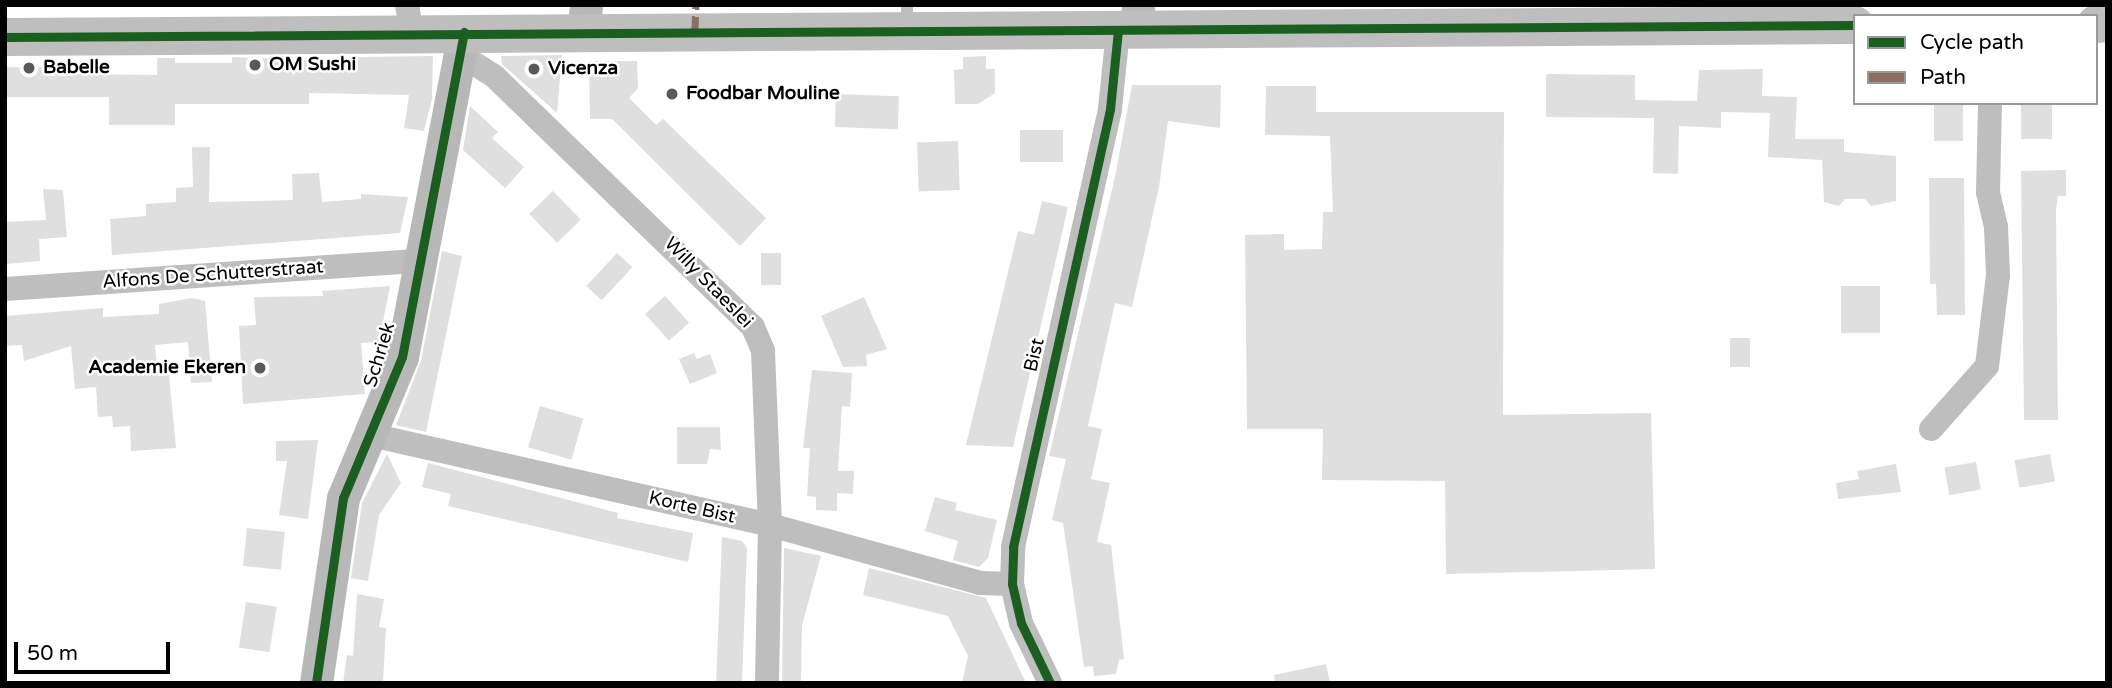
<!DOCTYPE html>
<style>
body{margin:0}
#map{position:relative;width:2112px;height:688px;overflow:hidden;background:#fff;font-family:"Varela Round",sans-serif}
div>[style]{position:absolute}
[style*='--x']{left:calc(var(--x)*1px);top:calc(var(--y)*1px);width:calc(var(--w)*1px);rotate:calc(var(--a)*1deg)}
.building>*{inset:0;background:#dfdfdf;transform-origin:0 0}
.lane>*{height:12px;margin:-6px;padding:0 6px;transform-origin:6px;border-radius:6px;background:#bebebe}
.street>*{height:24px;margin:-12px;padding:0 12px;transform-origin:12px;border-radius:12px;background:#bebebe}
.secondary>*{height:33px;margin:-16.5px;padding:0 16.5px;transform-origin:16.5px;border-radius:16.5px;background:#b8b8b8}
.primary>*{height:38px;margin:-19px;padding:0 19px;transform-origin:19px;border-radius:19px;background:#bebebe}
.quiet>*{height:7px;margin-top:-3.5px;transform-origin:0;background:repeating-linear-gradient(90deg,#8d6e63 0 14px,transparent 0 21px)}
.cycleway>*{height:9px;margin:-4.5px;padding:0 4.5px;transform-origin:4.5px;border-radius:4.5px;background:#1b5e20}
.dots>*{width:19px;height:19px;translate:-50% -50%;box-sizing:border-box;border:4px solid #fff;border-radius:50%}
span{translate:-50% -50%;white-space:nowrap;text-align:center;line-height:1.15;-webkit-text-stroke:5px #fff;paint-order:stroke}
.poi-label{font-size:19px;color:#000;font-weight:700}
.left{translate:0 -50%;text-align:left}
.right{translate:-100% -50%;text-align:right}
.street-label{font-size:19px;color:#000}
.frame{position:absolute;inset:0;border:7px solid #000;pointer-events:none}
.legend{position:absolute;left:1853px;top:14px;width:245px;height:91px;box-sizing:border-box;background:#fff;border:2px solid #999;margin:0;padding:9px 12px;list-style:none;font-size:21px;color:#000}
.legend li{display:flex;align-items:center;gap:14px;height:35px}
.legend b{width:35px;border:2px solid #999}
.scale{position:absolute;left:14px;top:642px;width:156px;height:32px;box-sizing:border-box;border:4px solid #000;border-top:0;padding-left:9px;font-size:21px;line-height:24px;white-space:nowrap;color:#000;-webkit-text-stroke:5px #fff;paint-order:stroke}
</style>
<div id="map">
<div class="building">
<div style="clip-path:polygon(562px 55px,557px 113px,502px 64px,501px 56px)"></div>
<div style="clip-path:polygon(433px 56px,432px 99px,424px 131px,404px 128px,409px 95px,309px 93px,309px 104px,175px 104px,175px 125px,109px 125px,109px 97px,5px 97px,5px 67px,81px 67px,81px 74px,157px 75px,157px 58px,175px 58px,175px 63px,232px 63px,232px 57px,358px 62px,358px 57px)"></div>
<div style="clip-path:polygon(986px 56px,986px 69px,995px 69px,995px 93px,978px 104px,955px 104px,954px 70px,963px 69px,963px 57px)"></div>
<div style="clip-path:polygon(589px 61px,637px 61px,638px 88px,629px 98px,656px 125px,663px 119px,766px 218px,740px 246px,612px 119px,590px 119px)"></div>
<div style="clip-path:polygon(1763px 69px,1762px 96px,1797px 97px,1795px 139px,1844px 139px,1844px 152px,1896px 156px,1896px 201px,1871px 206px,1865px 199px,1845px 199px,1839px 206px,1824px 202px,1822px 160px,1768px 157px,1770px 113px,1721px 112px,1721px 128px,1679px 126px,1678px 174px,1653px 173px,1654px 118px,1546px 117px,1546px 74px,1635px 75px,1635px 100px,1697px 101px,1699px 70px)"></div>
<div style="clip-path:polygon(1132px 85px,1221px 85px,1220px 128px,1168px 121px,1159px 187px,1132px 307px,1115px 303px,1088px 426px,1102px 429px,1091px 479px,1110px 483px,1097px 542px,1111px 545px,1124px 659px,1119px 660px,1116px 674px,1094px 676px,1093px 666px,1084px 667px,1063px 523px,1052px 520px,1066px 459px,1049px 456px,1115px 177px)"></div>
<div style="clip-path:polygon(1266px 86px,1316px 86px,1316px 112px,1504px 112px,1503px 415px,1651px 413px,1655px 569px,1446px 574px,1445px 481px,1322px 480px,1323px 429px,1247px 429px,1245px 235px,1284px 234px,1284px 250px,1322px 249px,1323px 212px,1333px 212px,1330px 136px,1265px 135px)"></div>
<div style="left:836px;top:94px;width:63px;height:33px;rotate:2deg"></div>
<div style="left:1934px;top:103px;width:29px;height:38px"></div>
<div style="left:2021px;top:103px;width:31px;height:36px"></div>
<div style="clip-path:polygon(470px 106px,498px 132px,492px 138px,524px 167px,505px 188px,463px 150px)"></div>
<div style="left:1020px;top:130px;width:43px;height:32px"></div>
<div style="left:958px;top:141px;width:49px;height:41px;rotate:88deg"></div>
<div style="clip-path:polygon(192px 147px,210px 147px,209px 202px,293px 200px,292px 174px,319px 173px,322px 202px,361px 199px,361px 194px,408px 197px,400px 233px,112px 255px,110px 219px,146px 216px,146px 204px,176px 202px,176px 188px,193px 187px)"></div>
<div style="clip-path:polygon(2066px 170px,2066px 196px,2058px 196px,2056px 210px,2058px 420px,2024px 420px,2021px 171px)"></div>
<div style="clip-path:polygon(1929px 178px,1964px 178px,1965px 315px,1937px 315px,1936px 284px,1930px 284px)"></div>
<div style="clip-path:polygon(43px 189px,63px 190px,67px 237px,39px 239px,40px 261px,5px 264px,5px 222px,46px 220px)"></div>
<div style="left:553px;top:191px;width:40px;height:33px;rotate:46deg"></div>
<div style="clip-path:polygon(1042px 201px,1068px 207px,1013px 447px,966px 445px,1018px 231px,1034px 235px)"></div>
<div style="clip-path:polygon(442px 251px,462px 256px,426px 432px,396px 425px,421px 361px)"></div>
<div style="left:617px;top:253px;width:21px;height:45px;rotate:43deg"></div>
<div style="left:761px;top:253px;width:20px;height:32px"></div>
<div style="clip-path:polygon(390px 286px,379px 342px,361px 343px,365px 394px,243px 404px,239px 326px,256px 325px,254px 297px,323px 296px,322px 291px)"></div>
<div style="left:1880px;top:286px;width:47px;height:39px;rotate:90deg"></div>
<div style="left:665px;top:296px;width:36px;height:27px;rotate:48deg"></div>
<div style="clip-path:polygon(864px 297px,887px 349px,866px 355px,867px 366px,843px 367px,821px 316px)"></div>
<div style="clip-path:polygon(192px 298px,205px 301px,212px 382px,191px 383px,188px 342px,155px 345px,158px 376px,169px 375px,176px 448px,131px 451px,130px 426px,113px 427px,112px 416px,98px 417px,96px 387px,75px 389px,71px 346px,24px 361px,22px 345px,5px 346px,5px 316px,103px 308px,103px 317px,159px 314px,159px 304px)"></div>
<div style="left:1750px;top:338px;width:29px;height:20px;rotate:90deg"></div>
<div style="clip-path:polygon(694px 353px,697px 359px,710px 354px,717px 373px,690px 384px,679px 359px)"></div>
<div style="clip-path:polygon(812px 370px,852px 373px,850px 407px,842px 406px,838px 471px,854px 471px,853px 494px,837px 493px,837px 511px,816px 510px,816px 497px,807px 496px,810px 448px,803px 448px)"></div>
<div style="left:540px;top:406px;width:45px;height:43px;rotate:16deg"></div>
<div style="clip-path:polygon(677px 427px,720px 427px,721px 450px,710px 449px,707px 464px,677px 464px)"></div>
<div style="clip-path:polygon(318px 440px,308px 519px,279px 515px,287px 461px,276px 461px,276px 441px)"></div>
<div style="clip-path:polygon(387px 454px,401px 483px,379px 515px,368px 581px,351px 578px,362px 503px)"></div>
<div style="left:2050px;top:454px;width:28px;height:36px;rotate:80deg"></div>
<div style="left:1976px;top:462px;width:28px;height:32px;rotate:80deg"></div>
<div style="clip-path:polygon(428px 463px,618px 513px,617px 518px,693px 533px,688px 562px,448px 506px,451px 494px,422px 487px)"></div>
<div style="clip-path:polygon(1896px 464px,1901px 492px,1838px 499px,1836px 483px,1859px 479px,1857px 471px)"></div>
<div style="clip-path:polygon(935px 497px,957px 503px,955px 510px,997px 520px,988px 558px,979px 567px,953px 560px,958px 541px,925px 531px)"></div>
<div style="left:247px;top:528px;width:38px;height:38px;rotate:6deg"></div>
<div style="clip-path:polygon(722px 537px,742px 541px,747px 548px,742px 683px,716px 683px)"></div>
<div style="clip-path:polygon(784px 548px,821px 556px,802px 625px,801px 683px,782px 683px)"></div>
<div style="clip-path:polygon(869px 568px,986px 598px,1026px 683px,962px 683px,968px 656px,948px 616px,863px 595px)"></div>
<div style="clip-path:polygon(357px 594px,384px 599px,379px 627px,386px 628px,383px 683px,343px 683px,347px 655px,353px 656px)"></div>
<div style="left:246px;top:602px;width:31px;height:46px;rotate:9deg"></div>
<div style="clip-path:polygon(1326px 664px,1330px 683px,1275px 683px,1274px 675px)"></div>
</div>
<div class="lane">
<div style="--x:907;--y:5;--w:22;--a:90"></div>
</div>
<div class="street">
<div style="--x:407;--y:5;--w:28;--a:80"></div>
<div style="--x:462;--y:56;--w:39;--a:32"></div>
<div style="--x:495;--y:77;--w:359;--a:44.1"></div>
<div style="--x:753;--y:327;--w:26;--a:67"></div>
<div style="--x:763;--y:351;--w:174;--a:87.7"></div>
<div style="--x:770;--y:525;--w:158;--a:91.1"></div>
<div style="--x:5;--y:289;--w:416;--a:-3.9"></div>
<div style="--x:1931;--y:429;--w:84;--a:-48.4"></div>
<div style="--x:1987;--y:366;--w:92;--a:-83.1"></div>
<div style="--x:1998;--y:275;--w:48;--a:-92.4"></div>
<div style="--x:1996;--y:227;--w:36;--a:-103"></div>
<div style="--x:1988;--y:192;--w:89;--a:-88.7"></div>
<div style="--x:371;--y:435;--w:409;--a:12.7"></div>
<div style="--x:770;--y:525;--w:218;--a:15.4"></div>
<div style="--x:980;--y:583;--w:32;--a:2"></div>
<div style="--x:1050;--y:683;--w:67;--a:-115.8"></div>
<div style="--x:1021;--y:623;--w:40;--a:-103"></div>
<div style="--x:1012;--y:584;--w:37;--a:-88"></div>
<div style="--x:1013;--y:547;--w:449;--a:-77.5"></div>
<div style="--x:1110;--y:109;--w:79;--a:-84.2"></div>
</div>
<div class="secondary">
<div style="--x:1136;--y:30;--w:25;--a:-85"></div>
<div style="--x:583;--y:31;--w:26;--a:-83"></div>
<div style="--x:316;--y:683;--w:187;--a:-81.7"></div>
<div style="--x:343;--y:498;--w:153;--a:-67.3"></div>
<div style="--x:402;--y:357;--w:331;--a:-79.2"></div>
</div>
<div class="primary">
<div style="--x:2096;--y:24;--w:11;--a:-5"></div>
<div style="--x:5;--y:37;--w:1850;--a:-0.37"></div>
</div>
<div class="quiet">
<div style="--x:695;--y:30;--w:25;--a:-88"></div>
</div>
<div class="cycleway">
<div style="--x:5;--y:37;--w:1850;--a:-0.37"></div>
<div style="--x:316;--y:683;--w:187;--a:-81.7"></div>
<div style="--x:343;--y:498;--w:153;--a:-67.3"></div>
<div style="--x:402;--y:357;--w:331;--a:-79.2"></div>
<div style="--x:1050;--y:683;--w:67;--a:-115.8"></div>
<div style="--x:1021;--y:623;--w:40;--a:-103"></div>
<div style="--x:1012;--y:584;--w:37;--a:-88"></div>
<div style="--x:1013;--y:547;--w:449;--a:-77.5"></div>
<div style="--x:1110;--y:109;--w:79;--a:-84.2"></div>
</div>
<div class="dots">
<div style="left:255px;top:65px;background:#595959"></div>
<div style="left:29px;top:68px;background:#595959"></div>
<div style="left:534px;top:69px;background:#595959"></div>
<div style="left:672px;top:94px;background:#595959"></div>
<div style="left:260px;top:368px;background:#595959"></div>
</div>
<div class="poi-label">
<span class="left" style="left:269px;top:65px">OM Sushi</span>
<span class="left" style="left:43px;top:68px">Babelle</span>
<span class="left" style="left:548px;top:69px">Vicenza</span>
<span class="left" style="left:686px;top:94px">Foodbar Mouline</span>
<span class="right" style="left:246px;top:368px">Academie Ekeren</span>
</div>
<div class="street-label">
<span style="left:213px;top:275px;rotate:-4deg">Alfons De Schutterstraat</span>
<span style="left:708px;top:283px;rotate:46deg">Willy Staeslei</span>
<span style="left:380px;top:355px;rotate:-73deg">Schriek</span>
<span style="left:1035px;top:355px;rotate:-77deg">Bist</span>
<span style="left:692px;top:508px;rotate:13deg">Korte Bist</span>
</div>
<div class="frame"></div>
<ul class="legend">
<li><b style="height:9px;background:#1b5e20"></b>Cycle path</li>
<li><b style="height:9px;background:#8d6e63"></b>Path</li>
</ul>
<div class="scale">50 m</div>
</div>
